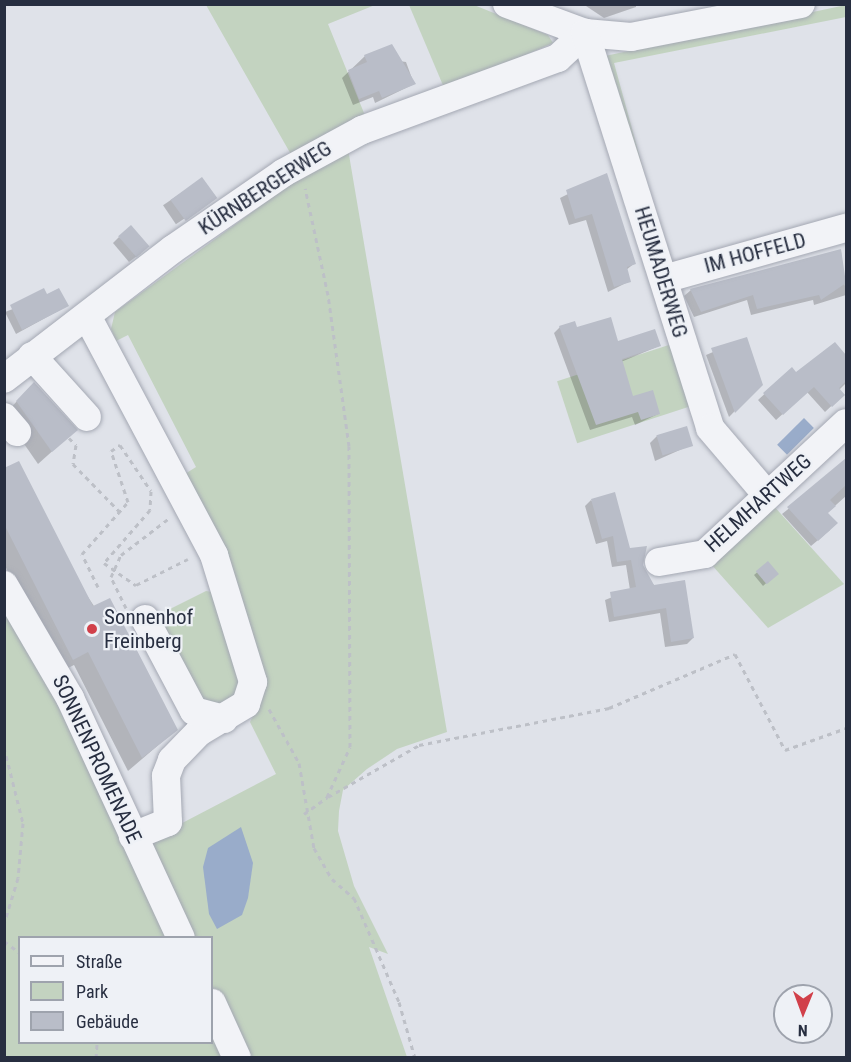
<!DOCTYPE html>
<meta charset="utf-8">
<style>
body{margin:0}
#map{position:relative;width:851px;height:1062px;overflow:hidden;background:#dfe2e9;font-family:"Roboto Condensed",sans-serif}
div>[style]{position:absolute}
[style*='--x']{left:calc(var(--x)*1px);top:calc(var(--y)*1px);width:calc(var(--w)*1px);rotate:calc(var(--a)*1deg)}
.green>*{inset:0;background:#c3d3c0;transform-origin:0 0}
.water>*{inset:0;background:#99acca;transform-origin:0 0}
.shadow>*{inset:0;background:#0003;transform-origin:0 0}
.building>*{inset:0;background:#b9bdc8;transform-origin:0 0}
.path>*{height:3px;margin-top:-1.5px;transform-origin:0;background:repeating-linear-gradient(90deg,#bdc0c7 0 4.5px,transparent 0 9px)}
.roads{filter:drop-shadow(0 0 2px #a4a8b3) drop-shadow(0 0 2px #a4a8b3)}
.minor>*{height:28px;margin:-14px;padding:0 14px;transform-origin:14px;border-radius:14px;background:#f2f3f7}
.dots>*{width:16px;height:16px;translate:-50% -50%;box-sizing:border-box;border:3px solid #eef1f6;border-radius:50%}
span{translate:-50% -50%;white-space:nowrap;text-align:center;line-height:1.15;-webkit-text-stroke:4.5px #eef1f6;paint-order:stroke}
.street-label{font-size:21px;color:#272e40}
.poi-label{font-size:21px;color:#272e40}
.left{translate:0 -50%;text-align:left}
.frame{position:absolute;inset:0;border:6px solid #272e40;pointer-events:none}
.legend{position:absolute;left:18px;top:936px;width:195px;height:108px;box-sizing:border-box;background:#eef1f6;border:2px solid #9ea3ad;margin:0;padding:8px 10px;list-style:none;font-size:18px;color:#272e40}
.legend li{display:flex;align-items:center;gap:12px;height:30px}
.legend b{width:30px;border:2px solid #9ea3ad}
.north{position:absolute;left:773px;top:984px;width:60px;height:60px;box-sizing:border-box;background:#eef1f6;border:2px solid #9ea3ad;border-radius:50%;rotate:181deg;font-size:16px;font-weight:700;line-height:24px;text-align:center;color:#272e40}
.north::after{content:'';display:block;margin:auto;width:21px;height:27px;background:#d1404a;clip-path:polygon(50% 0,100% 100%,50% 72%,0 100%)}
</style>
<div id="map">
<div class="green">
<div style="clip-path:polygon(206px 5px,375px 5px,328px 24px,366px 118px,293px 158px)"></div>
<div style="clip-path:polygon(409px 5px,474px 5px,548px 35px,553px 43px,445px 90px)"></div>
<div style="clip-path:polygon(846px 5px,846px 17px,614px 63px,670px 267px,605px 56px)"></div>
<div style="clip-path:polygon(348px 149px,447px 732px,397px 749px,367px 769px,343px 790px,339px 811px,338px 831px,354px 886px,388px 954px,369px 947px,407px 1057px,247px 1057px,212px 986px,212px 938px,188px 937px,142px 844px,276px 774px,250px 722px,259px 703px,185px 474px,196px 467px,128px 335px,116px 341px,111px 329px,115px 312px,307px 172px)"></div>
<div style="left:675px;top:343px;width:65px;height:124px;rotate:72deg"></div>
<div style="clip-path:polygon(772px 504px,844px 584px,768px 628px,710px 563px)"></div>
<div style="clip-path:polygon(206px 591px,212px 592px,243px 692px,215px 706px,193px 695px,154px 617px)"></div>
<div style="clip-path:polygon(4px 596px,171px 937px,20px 938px,20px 1042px,212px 1042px,212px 1028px,224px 1057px,5px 1057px)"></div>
</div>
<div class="water">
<div style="left:804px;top:418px;width:14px;height:38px;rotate:45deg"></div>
<div style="clip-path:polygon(241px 827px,253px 863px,248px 898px,242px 915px,217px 929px,209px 914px,203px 867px,208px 848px)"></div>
</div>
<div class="shadow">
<div style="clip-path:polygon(583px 4px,636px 4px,636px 7px,604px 18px)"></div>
<div style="clip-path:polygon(365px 56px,406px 62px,414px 84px,375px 103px,373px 97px,353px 105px,342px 78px)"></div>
<div style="clip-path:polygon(606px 175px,635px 263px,626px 270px,630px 281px,608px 292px,586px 220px,569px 225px,560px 198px)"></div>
<div style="left:202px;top:179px;width:23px;height:47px;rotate:56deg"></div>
<div style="clip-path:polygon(119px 237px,141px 253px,129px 262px,113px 243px)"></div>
<div style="clip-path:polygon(841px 251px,846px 295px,814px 305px,813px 300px,751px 315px,747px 300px,694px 317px,684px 296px,691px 290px)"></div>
<div style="clip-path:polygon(47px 296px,67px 306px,16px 334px,5px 312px)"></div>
<div style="clip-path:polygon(560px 327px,617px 343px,659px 346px,621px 362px,632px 398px,658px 414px,635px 425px,632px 417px,590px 430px,554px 333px)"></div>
<div style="clip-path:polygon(746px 338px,761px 384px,729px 417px,706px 355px)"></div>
<div style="clip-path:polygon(835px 344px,846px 357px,846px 383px,839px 390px,843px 395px,825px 412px,807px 392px,776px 420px,758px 400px,792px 369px,796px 374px)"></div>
<div style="clip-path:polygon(33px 384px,76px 430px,38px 464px,4px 415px)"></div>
<div style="clip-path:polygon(657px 436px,691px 445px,655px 461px,650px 443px)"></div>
<div style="clip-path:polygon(846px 463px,846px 496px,827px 513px,830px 530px,811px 546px,782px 514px)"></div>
<div style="clip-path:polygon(4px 470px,176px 730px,128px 771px,74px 665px,60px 672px,4px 564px)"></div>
<div style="clip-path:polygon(591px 500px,693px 638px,687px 644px,665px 647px,660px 613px,609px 622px,605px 600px,630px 590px,626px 565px,612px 567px,607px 541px,596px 544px,585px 506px)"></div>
<div style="clip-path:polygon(768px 563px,774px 576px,763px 586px,754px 575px)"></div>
</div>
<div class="building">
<div style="clip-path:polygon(392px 44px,416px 84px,382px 98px,379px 91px,359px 99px,348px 70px,367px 62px,364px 55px)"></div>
<div style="clip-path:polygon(607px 173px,636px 264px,627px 267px,631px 282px,614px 287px,592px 214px,575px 219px,566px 190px)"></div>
<div style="left:202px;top:177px;width:26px;height:39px;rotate:54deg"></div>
<div style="left:131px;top:225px;width:28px;height:17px;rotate:49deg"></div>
<div style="clip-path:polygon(841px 249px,846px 283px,821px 300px,819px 295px,757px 309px,753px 295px,701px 312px,690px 289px)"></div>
<div style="clip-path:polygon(44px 288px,47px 294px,59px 288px,69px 306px,22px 330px,10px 305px)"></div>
<div style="clip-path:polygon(611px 317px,618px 341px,655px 329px,661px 346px,622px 359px,633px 396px,653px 390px,660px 414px,641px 420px,638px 412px,596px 425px,559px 326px,575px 321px,577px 327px)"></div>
<div style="clip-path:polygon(747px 337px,763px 385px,735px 413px,711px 348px)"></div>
<div style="clip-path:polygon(835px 342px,846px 355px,846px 381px,839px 388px,845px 395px,832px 407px,814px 387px,783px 415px,763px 393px,792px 367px,796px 372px)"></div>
<div style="clip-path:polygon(34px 382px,78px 430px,52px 452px,16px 401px)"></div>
<div style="left:687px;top:426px;width:21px;height:32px;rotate:73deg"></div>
<div style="clip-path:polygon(846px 458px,846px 485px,830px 500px,836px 506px,828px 513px,838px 523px,818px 541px,787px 507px)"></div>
<div style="clip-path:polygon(19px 461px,93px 606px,110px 598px,178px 730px,142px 758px,88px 652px,73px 660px,4px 524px,4px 468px)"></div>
<div style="clip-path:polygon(615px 492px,630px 548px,647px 546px,643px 565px,654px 585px,685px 580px,694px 638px,671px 642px,666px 608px,614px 617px,610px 592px,636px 587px,631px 560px,617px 562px,613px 536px,602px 539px,591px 499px)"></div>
<div style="left:768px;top:561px;width:17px;height:16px;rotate:50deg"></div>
</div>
<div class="path">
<div style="--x:69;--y:438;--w:10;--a:45"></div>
<div style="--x:76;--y:445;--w:19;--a:99"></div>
<div style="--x:73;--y:464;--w:66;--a:45.6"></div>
<div style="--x:98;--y:587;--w:37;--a:-116"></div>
<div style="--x:82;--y:554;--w:69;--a:-48.5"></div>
<div style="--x:128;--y:502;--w:54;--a:-108.4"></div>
<div style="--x:111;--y:451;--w:11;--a:-34"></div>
<div style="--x:120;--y:445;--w:55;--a:56"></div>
<div style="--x:151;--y:491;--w:19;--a:93"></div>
<div style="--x:150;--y:510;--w:70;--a:131"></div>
<div style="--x:104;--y:563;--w:39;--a:35"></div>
<div style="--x:136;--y:585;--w:58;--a:-26.6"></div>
<div style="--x:126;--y:608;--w:34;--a:-116"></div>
<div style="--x:111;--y:577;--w:24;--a:-66"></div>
<div style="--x:121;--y:555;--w:59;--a:-37.5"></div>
<div style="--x:269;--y:709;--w:62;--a:60.9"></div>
<div style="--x:299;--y:763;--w:86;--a:80"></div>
<div style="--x:314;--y:848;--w:36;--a:60"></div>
<div style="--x:332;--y:879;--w:29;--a:41"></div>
<div style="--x:354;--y:898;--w:113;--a:66.6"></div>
<div style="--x:399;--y:1002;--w:58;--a:74.1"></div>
<div style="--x:4;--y:747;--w:78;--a:76"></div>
<div style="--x:23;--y:823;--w:55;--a:95.2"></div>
<div style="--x:18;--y:878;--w:48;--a:106.9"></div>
<div style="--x:328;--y:797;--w:105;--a:-29.7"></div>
<div style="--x:419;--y:745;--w:194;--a:-11"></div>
<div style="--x:609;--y:708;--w:137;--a:-23.2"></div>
<div style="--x:735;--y:654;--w:108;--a:62.5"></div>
<div style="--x:785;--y:750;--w:65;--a:-19.8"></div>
<div style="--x:304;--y:814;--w:29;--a:-36"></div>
<div style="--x:327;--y:797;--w:55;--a:-65.3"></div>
<div style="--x:350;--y:747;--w:301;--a:-90.2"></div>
<div style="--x:349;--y:446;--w:152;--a:-97.9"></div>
<div style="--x:328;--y:295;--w:109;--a:-102.1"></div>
<div style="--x:4;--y:941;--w:20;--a:37"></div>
<div style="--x:96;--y:1058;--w:16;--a:-86"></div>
</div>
<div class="roads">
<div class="minor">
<div style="--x:507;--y:4;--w:83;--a:20.4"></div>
<div style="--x:585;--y:33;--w:46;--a:5"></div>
<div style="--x:631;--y:37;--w:173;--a:-11"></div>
<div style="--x:664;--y:279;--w:189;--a:-15.7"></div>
<div style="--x:87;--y:316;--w:271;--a:62"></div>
<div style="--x:214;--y:555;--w:133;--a:72.9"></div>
<div style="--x:253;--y:682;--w:23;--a:108"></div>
<div style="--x:246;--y:704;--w:55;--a:149.2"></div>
<div style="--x:199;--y:732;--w:39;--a:134"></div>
<div style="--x:172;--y:760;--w:17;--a:111"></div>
<div style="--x:166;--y:776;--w:46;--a:87.5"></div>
<div style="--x:168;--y:822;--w:38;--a:158"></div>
<div style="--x:32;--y:356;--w:82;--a:48"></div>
<div style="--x:4;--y:379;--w:213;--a:-37.6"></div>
<div style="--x:173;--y:249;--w:134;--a:-34.6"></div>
<div style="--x:283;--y:173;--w:90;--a:-28.6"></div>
<div style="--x:362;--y:130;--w:209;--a:-20.2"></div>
<div style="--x:558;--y:58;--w:37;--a:-43"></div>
<div style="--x:585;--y:33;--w:414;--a:72.4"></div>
<div style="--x:710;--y:428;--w:88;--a:49.6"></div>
<div style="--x:4;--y:417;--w:20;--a:49"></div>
<div style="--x:659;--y:562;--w:47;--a:-9.9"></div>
<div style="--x:705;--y:554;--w:192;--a:-42.9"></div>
<div style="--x:4;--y:585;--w:131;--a:59.7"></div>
<div style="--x:70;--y:698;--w:264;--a:65.2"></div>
<div style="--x:145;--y:619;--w:104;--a:62"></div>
<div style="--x:194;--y:711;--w:31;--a:15"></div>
<div style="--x:212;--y:1003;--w:60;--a:65.6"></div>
</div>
</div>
<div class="dots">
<div style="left:92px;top:629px;background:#d1404a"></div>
</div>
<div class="street-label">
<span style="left:265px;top:188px;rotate:-33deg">KÜRNBERGERWEG</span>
<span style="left:755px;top:253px;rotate:-15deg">IM HOFFELD</span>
<span style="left:661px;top:272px;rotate:73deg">HEUMADERWEG</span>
<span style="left:758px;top:503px;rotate:-42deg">HELMHARTWEG</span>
<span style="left:97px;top:759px;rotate:65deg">SONNENPROMENADE</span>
</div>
<div class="poi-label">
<span class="left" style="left:104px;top:629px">Sonnenhof<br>Freinberg</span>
</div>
<div class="frame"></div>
<ul class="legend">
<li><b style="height:8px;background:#f2f3f7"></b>Straße</li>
<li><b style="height:16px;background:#c3d3c0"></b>Park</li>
<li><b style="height:16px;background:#b9bdc8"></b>Gebäude</li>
</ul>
<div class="north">N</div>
</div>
